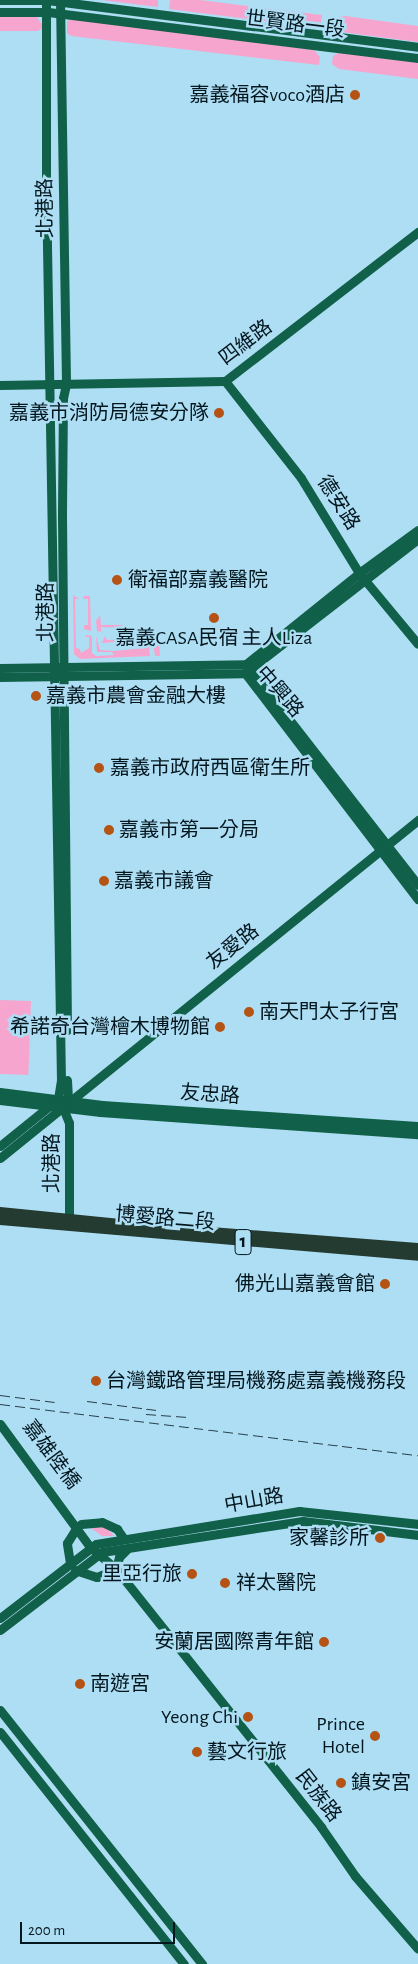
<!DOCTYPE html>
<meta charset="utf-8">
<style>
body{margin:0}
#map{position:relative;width:418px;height:1964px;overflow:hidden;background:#aedef4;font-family:"Alegreya Sans","Noto Sans TC",sans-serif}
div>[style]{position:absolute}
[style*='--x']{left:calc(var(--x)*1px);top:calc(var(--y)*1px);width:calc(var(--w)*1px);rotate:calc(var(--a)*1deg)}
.green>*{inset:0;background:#f6a5ce;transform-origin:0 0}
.secondary>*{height:9px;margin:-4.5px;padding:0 4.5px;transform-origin:4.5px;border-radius:4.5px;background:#116049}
.primary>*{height:10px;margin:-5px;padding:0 5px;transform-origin:5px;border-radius:5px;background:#233b31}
.rail>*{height:1px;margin-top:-0.5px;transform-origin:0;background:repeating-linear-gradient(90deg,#273f4a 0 10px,transparent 0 15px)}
.dots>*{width:14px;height:14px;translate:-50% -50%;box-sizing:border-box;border:2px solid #aedef4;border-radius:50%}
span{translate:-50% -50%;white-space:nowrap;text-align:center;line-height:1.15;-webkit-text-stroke:5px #aedef4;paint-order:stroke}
.shield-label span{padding:1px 4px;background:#aedef4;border:1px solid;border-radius:4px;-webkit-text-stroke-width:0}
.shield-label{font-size:19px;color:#04161e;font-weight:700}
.street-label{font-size:20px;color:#04161e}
.poi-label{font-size:20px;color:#04161e}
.right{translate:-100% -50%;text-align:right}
.left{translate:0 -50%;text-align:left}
.scale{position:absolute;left:20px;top:1922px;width:155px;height:22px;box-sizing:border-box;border:2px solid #04161e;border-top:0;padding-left:6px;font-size:15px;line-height:18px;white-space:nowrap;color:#04161e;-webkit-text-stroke:4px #aedef4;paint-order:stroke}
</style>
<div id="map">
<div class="green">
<div style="clip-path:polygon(101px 0,158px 0,158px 7px)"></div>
<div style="clip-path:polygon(170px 0,200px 0,322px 15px,320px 28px,169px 9px)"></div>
<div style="clip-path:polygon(0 16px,36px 16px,44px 27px,38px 31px,0 31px)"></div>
<div style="clip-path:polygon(345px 16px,418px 26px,418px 42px,341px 32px,335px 28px,336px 18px)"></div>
<div style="clip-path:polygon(72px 18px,314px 50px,320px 57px,319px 65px,71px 36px,67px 33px,67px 22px)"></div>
<div style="clip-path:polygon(340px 52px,418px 60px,418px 79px,339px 69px,332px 64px,333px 56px)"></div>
<div style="clip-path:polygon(73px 595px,79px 599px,75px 599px,76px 648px,80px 649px,81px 653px,89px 648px,89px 637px,85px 637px,87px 635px,92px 636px,92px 653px,96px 656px,114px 655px,112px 652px,97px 652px,96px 636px,100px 650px,113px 651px,146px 648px,146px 636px,159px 635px,160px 656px,155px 656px,152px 638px,148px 637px,150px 656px,80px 659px,74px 654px)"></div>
<div style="clip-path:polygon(84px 596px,90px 596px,91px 631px,84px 629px,84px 625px,88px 625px,88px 599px,83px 599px)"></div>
<div style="clip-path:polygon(100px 615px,101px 625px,126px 625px,126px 628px,101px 627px,101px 632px,97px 631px,96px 621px)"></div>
<div style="clip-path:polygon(137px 635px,141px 637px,140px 645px,137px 640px,102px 643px,105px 636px,107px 640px,137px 639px)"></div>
<div style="left:0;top:1000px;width:31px;height:74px;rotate:2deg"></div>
<div style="clip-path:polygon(88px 1526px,105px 1526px,114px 1536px,102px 1536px)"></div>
</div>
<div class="secondary">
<div style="--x:0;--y:0;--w:47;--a:0"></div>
<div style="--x:47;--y:0;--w:374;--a:7.2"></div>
<div style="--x:60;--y:0;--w:384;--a:89.1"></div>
<div style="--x:66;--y:384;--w:14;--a:102"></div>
<div style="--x:63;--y:398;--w:119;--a:90.5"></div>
<div style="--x:62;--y:517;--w:513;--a:89.44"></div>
<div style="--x:0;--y:12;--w:48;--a:0"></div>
<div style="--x:48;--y:12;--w:373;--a:7.1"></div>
<div style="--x:225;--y:381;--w:123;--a:51.9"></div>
<div style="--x:301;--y:478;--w:111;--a:58.6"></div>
<div style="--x:359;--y:573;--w:92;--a:50.3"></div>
<div style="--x:0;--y:385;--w:225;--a:-1"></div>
<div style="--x:225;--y:381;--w:244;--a:-37.7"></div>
<div style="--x:246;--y:664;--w:145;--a:-38.8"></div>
<div style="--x:359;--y:573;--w:73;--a:-36.1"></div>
<div style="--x:0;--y:668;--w:246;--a:-0.9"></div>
<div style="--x:246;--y:664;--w:280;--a:52.1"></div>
<div style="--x:245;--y:673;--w:285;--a:52.6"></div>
<div style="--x:0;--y:677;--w:245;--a:-0.9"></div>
<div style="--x:245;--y:673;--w:219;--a:-37.8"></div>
<div style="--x:67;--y:1080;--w:20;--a:87"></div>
<div style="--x:0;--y:1092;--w:103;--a:7.3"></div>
<div style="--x:102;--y:1105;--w:317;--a:3.8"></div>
<div style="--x:0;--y:1100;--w:101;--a:6.8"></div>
<div style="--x:100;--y:1112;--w:319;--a:4"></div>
<div style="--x:63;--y:1108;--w:16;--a:68"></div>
<div style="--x:69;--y:1123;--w:98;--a:90"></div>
<div style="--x:0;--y:1146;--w:75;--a:-39"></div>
<div style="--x:58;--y:1099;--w:18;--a:-81"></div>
<div style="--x:61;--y:1081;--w:895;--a:-90.96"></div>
<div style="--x:46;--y:186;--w:186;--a:-90"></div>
<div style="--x:0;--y:1158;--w:538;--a:-38.96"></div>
<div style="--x:0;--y:1424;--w:152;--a:53.8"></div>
<div style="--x:90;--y:1547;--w:34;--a:40"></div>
<div style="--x:116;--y:1569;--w:330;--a:51.5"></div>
<div style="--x:321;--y:1827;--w:60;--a:55.2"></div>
<div style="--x:355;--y:1876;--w:96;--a:49.2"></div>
<div style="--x:81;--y:1524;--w:21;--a:-5"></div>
<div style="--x:102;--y:1522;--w:17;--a:25"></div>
<div style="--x:117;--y:1529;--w:12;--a:55"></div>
<div style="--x:70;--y:1563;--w:20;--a:-99"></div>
<div style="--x:67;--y:1543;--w:19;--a:-58"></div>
<div style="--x:113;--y:1566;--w:4;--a:45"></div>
<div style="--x:116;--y:1569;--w:12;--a:-76"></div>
<div style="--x:119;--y:1557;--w:11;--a:-45"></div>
<div style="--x:75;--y:1570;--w:23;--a:18"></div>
<div style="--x:97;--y:1577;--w:21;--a:-23"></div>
<div style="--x:0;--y:1618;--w:121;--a:-37.6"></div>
<div style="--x:96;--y:1544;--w:206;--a:-9.2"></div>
<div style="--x:299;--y:1511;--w:120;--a:6.2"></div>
<div style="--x:0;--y:1630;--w:128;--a:-37.4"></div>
<div style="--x:102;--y:1552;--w:203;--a:-8.8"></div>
<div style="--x:303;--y:1521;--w:116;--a:6.9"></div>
<div style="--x:0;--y:1710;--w:325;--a:51.5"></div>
<div style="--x:0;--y:1732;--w:296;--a:51.6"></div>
</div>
<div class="primary">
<div style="--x:0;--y:1212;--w:161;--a:5.7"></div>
<div style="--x:0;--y:1220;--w:420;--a:4.9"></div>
<div style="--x:185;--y:1230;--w:234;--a:4.4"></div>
</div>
<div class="rail">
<div style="--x:0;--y:1395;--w:55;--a:7.3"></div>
<div style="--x:87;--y:1401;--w:70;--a:7.4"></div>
<div style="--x:0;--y:1404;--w:421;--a:7"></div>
<div style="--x:146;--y:1414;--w:42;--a:4.1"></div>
</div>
<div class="dots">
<div style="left:355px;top:95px;background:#b45313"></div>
<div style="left:219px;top:413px;background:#b45313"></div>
<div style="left:117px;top:580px;background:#b45313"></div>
<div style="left:214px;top:618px;background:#b45313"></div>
<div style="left:36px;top:696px;background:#b45313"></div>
<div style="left:99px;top:768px;background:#b45313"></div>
<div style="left:109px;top:830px;background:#b45313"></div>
<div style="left:104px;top:881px;background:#b45313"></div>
<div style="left:249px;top:1012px;background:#b45313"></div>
<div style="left:220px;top:1027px;background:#b45313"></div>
<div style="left:385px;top:1284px;background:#b45313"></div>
<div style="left:96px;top:1381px;background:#b45313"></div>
<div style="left:380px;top:1538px;background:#b45313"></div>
<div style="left:192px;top:1574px;background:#b45313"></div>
<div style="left:225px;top:1583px;background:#b45313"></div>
<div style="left:324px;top:1642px;background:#b45313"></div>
<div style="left:80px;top:1684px;background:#b45313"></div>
<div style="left:248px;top:1717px;background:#b45313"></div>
<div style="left:375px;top:1736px;background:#b45313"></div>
<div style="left:197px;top:1752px;background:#b45313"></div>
<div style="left:341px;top:1783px;background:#b45313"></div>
</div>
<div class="shield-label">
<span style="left:243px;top:1242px">1</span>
</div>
<div class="street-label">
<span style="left:295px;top:25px;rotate:7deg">世賢路一段</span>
<span style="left:46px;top:208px;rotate:-91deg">北港路</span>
<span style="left:246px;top:343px;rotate:-37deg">四維路</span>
<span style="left:338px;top:503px;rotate:57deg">德安路</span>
<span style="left:46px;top:612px;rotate:-90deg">北港路</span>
<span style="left:279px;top:692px;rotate:49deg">中興路</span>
<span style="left:233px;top:947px;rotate:-38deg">友愛路</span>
<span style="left:210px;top:1095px;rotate:4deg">友忠路</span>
<span style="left:52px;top:1163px;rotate:-90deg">北港路</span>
<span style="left:165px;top:1219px;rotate:5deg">博愛路二段</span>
<span style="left:51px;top:1455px;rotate:53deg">嘉雄陸橋</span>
<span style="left:254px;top:1501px;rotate:-10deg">中山路</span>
<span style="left:318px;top:1796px;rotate:52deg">民族路</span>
</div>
<div class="poi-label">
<span class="right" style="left:345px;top:95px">嘉義福容voco酒店</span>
<span class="right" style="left:209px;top:413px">嘉義市消防局德安分隊</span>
<span class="left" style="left:128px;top:580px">衛福部嘉義醫院</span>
<span style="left:214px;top:638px">嘉義CASA民宿 主人Liza</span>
<span class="left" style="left:46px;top:696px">嘉義市農會金融大樓</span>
<span class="left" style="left:110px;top:768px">嘉義市政府西區衛生所</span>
<span class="left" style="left:119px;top:830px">嘉義市第一分局</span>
<span class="left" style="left:114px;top:881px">嘉義市議會</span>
<span class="left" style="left:259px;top:1012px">南天門太子行宮</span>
<span class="right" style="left:210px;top:1027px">希諾奇台灣檜木博物館</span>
<span class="right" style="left:375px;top:1284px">佛光山嘉義會館</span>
<span class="left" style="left:106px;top:1381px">台灣鐵路管理局機務處嘉義機務段</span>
<span class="right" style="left:369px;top:1538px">家馨診所</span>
<span class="right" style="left:182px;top:1574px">里亞行旅</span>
<span class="left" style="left:236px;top:1583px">祥太醫院</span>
<span class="right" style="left:314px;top:1642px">安蘭居國際青年館</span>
<span class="left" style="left:90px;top:1684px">南遊宮</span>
<span class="right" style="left:238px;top:1717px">Yeong Chi</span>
<span class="right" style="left:365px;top:1736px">Prince<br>Hotel</span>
<span class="left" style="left:207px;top:1752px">藝文行旅</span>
<span class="left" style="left:351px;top:1783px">鎮安宮</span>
</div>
<div class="scale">200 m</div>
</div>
